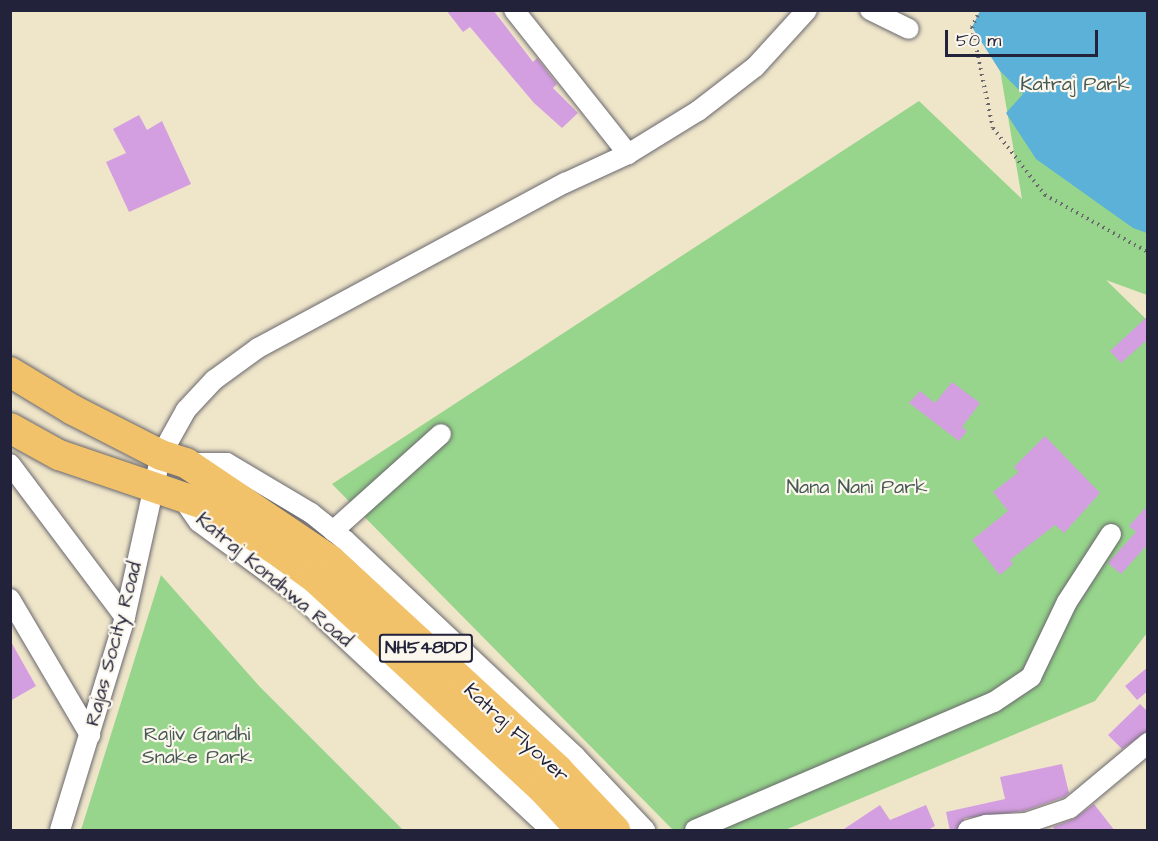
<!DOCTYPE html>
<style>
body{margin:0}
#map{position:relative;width:1158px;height:841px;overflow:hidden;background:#efe6ca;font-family:"Architects Daughter",sans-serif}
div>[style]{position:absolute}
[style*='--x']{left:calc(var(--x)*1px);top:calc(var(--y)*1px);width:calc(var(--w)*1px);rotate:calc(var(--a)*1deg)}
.green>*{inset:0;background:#96d58b}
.water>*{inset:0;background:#5bb1d7}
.building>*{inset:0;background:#d49fe0}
.path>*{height:4px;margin-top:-2px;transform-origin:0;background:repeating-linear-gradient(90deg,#6a676d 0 1.5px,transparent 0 6px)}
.roads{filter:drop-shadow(0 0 2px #6a676d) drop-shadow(0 0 2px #6a676d)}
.minor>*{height:20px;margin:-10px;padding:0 10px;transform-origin:10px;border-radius:10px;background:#fff}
.highway>*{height:30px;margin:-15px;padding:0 15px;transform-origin:15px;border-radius:15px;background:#f2c26a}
span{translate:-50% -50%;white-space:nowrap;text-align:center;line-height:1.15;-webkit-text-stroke:4.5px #fbf7ec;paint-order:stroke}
.shield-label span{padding:2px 4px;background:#fbf7ec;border:2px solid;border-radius:4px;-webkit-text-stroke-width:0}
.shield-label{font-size:18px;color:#22223b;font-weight:700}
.park-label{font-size:20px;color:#455853}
.street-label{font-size:20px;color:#22223b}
.frame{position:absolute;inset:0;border:12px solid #22223b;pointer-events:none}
.scale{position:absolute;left:945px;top:30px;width:153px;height:27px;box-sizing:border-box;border:3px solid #22223b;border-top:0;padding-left:8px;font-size:18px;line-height:21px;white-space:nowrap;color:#22223b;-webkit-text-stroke:4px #fbf7ec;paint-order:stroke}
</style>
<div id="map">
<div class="green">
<div style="clip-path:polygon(990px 11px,1147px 11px,1147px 295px,1106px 280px,1147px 320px,1147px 633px,1095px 701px,785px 830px,673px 830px,332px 484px,919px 101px,1022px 199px)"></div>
<div style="clip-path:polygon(161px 575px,260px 687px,403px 830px,81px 830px)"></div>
</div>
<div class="water">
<div style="clip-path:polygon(980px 11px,1147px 11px,1147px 233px,1133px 228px,1036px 159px,1006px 113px,1023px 94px,1000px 71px,972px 27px)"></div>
</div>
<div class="building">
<div style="clip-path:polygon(446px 10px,493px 10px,533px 62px,537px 58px,557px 84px,553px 88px,578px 113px,562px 128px,534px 103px,470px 27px,463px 32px)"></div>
<div style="clip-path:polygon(139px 115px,147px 130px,162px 121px,191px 184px,129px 212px,106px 162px,126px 153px,113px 129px)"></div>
<div style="clip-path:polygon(1148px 316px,1148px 339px,1121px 363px,1110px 351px)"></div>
<div style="clip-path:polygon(952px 382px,980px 403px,962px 427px,967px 431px,959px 441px,909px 403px,920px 391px,935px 403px)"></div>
<div style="clip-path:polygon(1045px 436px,1100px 493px,1064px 533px,1055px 525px,1010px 560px,1013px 564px,1000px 575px,972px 540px,1008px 511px,993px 492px,1019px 472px,1014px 467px)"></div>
<div style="clip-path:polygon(1148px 505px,1148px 544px,1121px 574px,1108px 563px,1136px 532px,1129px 526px)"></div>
<div style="clip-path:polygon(10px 640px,36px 686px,10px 701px)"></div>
<div style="clip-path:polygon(1148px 667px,1148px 691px,1137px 700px,1125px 686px)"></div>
<div style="clip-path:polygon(1140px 704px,1148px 712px,1148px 731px,1122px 749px,1108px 735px)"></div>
<div style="clip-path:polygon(1062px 764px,1069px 793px,1064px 797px,1024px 811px,965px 818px,956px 830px,950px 831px,946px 812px,1005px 799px,1000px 777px)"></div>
<div style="clip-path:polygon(1094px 804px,1115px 831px,1056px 831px,1053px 827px,1074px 819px)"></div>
<div style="clip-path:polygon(880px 805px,890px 820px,926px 805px,935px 826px,926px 831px,841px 831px)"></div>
</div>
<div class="path">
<div style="--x:980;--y:10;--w:19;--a:115"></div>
<div style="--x:972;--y:27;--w:103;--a:78.3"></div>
<div style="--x:993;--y:128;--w:85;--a:52.2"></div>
<div style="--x:1045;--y:195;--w:118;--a:29"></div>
</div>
<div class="roads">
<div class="minor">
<div style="--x:514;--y:10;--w:184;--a:51.6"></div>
<div style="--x:870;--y:10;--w:43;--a:26"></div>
<div style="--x:186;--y:463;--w:41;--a:0"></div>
<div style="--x:227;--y:463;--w:98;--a:30.8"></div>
<div style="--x:311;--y:513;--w:45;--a:38.7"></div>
<div style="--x:346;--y:541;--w:314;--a:43.2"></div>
<div style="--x:575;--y:756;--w:102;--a:46.6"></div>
<div style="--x:10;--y:464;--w:191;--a:53.1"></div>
<div style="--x:180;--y:495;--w:33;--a:55"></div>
<div style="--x:199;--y:522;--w:125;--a:36.2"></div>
<div style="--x:300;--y:596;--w:343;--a:43"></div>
<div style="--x:333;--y:531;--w:145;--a:-41.9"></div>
<div style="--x:10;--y:599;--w:158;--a:59.5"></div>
<div style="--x:60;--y:830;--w:223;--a:-73"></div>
<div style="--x:125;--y:617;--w:166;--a:-77.5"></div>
<div style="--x:161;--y:455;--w:51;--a:-60.9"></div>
<div style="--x:186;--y:410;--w:41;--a:-47"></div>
<div style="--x:214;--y:380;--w:54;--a:-36"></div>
<div style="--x:258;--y:348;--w:349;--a:-28.3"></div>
<div style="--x:565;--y:183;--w:69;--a:-24.7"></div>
<div style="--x:628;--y:154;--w:82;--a:-31.6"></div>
<div style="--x:698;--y:111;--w:72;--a:-37.7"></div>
<div style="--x:755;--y:67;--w:77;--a:-47.6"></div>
<div style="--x:695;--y:830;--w:325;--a:-23.2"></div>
<div style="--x:994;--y:702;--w:45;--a:-34"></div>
<div style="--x:1031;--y:677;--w:83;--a:-64.4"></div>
<div style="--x:1067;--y:602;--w:81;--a:-57.1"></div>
<div style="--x:968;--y:830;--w:19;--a:-16"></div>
<div style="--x:986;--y:825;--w:40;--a:-2.9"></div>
<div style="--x:1026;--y:823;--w:46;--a:-18.8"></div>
<div style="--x:1070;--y:808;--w:102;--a:-39.8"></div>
</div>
<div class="highway">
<div style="--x:10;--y:372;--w:74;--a:31.1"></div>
<div style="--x:73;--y:410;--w:99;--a:27.1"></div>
<div style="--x:161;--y:455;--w:26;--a:18"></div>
<div style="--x:186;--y:463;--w:174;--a:34"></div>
<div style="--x:330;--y:560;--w:310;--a:42.6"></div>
<div style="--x:558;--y:770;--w:83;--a:46.5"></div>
<div style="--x:10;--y:428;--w:56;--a:28.9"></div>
<div style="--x:59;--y:455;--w:158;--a:18.8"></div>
<div style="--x:209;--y:506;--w:87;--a:33.3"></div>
<div style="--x:282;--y:554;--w:41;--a:36"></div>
<div style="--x:315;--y:578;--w:308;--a:42.8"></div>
<div style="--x:541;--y:787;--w:59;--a:47.1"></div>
</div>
</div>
<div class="shield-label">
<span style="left:426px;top:648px">NH548DD</span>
</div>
<div class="park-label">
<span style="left:1075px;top:84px">Katraj Park</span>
<span style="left:857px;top:487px">Nana Nani Park</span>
<span style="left:197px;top:746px">Rajiv Gandhi<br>Snake Park</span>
</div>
<div class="street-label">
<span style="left:274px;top:580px;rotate:40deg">Katraj Kondhwa Road</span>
<span style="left:114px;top:644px;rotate:-75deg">Rajas Socity Road</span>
<span style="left:516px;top:733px;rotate:43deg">Katraj Flyover</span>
</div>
<div class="frame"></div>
<div class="scale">50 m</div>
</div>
